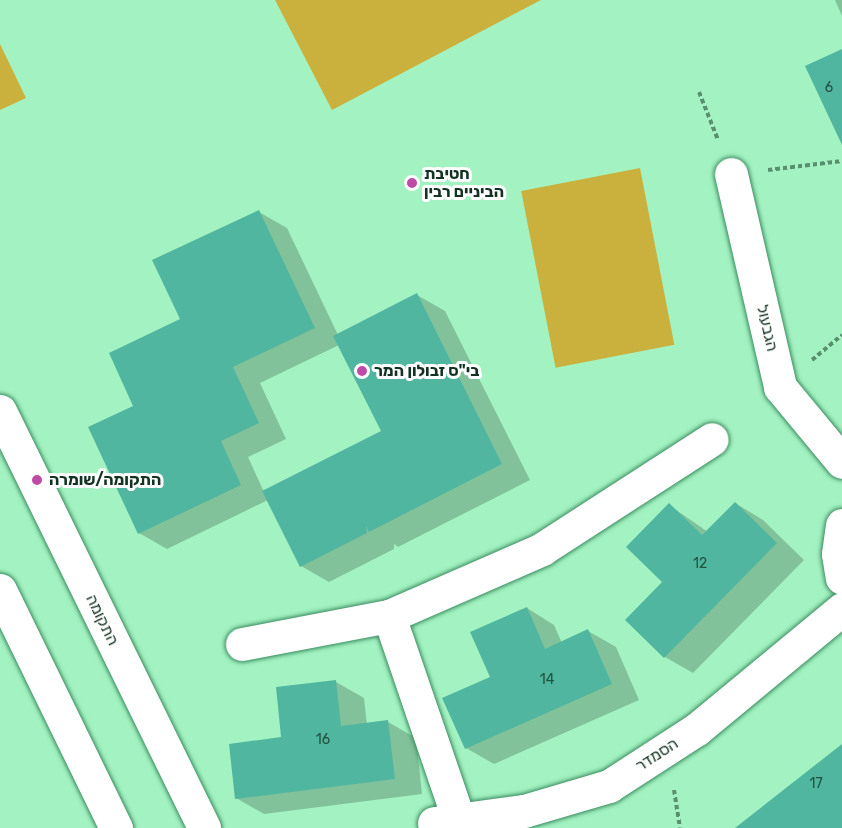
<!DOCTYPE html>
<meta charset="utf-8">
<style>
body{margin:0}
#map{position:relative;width:842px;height:828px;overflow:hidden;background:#a3f3c2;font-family:Rubik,Heebo,sans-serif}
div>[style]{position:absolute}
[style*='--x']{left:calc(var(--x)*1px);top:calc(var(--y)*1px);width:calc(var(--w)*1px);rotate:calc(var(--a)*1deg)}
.green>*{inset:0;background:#cab13d;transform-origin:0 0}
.shadow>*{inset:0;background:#0003}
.building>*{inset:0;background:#50b6a0}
.path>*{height:4px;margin-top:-2px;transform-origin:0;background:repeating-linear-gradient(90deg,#588f6e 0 4.5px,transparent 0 7.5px)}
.roads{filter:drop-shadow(0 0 2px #3b8b5f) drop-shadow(0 0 2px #3b8b5f)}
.minor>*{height:33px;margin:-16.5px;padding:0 16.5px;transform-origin:16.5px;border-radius:16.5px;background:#fff}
.dots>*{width:16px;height:16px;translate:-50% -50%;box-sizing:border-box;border:3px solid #fff;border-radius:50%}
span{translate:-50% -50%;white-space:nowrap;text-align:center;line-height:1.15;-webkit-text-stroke:6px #fff;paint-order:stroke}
.number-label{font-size:14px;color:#225441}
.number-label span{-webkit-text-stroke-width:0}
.poi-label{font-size:16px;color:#123321;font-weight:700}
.left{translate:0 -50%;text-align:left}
.street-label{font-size:16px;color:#123321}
</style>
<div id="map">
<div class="green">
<div style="clip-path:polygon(275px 0,541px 0,332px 110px)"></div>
<div style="clip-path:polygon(0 44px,26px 98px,0 110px)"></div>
<div style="left:640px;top:168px;width:180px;height:121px;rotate:79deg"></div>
</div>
<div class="shadow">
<div style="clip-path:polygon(835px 0,842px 0,842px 16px)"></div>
<div style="clip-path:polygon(evenodd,259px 212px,287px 228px,338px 335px,417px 295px,445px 311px,530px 480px,398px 547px,394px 544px,394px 549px,329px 582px,301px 566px,268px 500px,167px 549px,139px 533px,135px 406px,182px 320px,259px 212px,339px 345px,383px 431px,264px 492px,248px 457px,286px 439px,260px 383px,339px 345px)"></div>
<div style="clip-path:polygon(735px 503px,763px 520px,804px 560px,693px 673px,665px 657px,627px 620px,664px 582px,669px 505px,708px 532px)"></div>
<div style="clip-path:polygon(527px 608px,554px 625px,562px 643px,588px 631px,616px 647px,639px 700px,494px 764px,466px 748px,492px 678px)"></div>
<div style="clip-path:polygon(336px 682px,364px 698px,367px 725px,388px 722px,416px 738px,422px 794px,264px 814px,236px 798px,283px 739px)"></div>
</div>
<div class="building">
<div style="clip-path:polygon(842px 49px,842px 145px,805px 66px)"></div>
<div style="clip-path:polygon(259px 210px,315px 328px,233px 367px,259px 423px,221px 441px,241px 485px,138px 534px,88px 427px,133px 406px,109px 353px,180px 319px,152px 260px)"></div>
<div style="clip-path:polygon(417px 293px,502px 464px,369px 532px,366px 526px,367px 533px,300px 567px,262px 491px,381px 431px,333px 336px)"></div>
<div style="clip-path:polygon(735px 502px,777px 543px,664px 658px,625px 620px,662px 582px,626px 547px,669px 503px,702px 535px)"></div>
<div style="clip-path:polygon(527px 607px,545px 649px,588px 629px,612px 684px,465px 749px,442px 698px,490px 677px,470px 632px)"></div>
<div style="clip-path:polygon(336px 680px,341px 726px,388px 720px,395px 779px,235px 799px,229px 744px,281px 737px,276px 687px)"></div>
<div style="clip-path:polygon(842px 744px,842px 828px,735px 828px)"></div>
</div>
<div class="path">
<div style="--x:699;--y:92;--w:52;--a:68.4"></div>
<div style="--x:768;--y:170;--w:75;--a:-6.9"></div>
<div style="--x:812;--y:360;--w:39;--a:-40"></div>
<div style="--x:674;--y:790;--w:38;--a:81"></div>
</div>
<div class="roads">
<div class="minor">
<div style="--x:731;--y:174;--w:219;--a:77"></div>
<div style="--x:780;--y:387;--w:97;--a:50.4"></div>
<div style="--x:0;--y:411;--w:464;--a:63.9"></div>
<div style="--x:842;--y:525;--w:29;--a:98"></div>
<div style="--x:838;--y:554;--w:24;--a:81"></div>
<div style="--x:0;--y:590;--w:265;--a:64"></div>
<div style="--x:389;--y:616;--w:216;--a:71.1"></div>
<div style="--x:242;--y:644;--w:150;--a:-10.8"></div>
<div style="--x:389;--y:616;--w:167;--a:-23.6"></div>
<div style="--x:542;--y:549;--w:202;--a:-32.9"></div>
<div style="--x:434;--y:823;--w:91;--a:-7.6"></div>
<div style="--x:524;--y:811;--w:89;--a:-16.4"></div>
<div style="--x:609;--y:786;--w:105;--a:-32.9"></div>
<div style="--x:697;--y:729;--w:188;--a:-39.6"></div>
</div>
</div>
<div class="dots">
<div style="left:412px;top:183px;background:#be4ca6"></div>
<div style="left:362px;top:371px;background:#be4ca6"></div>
<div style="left:37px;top:480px;background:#be4ca6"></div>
</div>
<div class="number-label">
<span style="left:829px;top:88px">6</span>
<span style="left:700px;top:564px">12</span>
<span style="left:547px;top:680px">14</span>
<span style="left:323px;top:740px">16</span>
<span style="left:816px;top:784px">17</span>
</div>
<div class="poi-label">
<span class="left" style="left:424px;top:183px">חטיבת<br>הביניים רבין</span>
<span class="left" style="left:374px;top:371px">בי"ס זבולון המר</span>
<span class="left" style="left:49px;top:480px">התקומה/שומרה</span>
</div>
<div class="street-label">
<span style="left:767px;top:328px;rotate:77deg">הגבעול</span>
<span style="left:102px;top:620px;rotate:64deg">התקומה</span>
<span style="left:657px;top:755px;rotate:-33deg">הסמדר</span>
</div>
</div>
